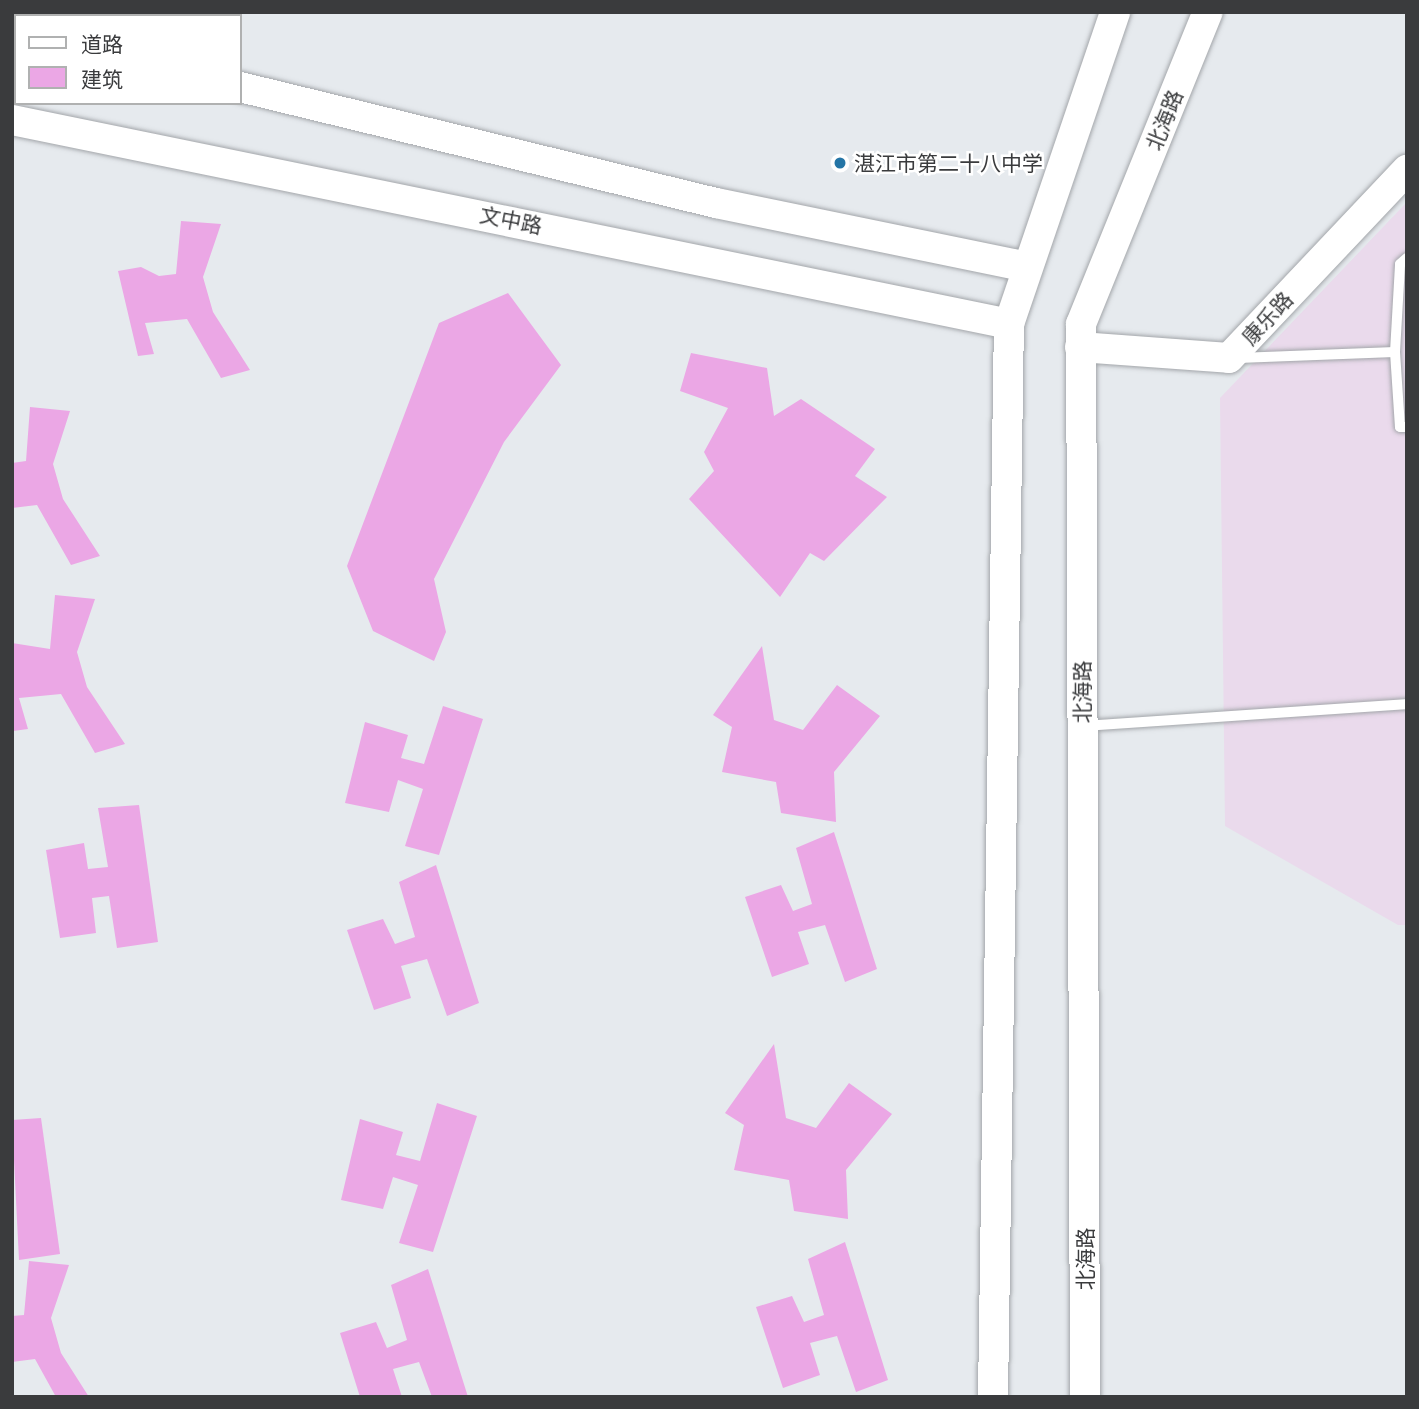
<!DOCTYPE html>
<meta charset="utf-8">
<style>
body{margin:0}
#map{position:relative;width:1419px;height:1409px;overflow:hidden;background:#e6eaee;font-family:"Noto Serif","Noto Sans SC",serif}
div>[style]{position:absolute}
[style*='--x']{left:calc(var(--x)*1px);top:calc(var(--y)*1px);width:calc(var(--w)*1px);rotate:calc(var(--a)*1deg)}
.industrial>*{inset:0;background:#eadaec}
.building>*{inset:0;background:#eba7e5}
.roads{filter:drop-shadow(0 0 2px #a3a6aa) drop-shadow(0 0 2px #a3a6aa)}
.lane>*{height:10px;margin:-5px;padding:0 5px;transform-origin:5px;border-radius:5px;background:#fff}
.secondary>*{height:30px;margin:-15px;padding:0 15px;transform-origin:15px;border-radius:15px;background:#fff}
.dots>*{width:19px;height:19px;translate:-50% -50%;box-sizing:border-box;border:4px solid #fff;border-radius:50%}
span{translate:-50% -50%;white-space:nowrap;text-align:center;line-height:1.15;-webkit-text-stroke:5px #fff;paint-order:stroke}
.street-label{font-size:21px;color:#3a3b3d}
.poi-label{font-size:21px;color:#3a3b3d}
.left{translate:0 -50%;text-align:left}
.frame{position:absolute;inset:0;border:14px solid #3a3b3d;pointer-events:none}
.legend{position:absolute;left:14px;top:14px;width:228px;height:91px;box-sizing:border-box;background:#fff;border:2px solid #b0b1b1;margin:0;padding:9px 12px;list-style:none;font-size:21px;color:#3a3b3d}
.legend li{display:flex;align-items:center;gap:14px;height:35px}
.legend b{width:35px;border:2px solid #b0b1b1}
</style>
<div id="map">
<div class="industrial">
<div style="clip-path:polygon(1407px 202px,1407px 925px,1398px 925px,1225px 826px,1220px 398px)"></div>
</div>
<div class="building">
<div style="clip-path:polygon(181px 221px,221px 224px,203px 277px,213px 312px,250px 370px,221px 378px,187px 319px,145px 323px,154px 354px,138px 356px,118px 271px,141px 267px,159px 276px,176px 274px)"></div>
<div style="clip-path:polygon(508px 293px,561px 365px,504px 442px,434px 579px,446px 632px,434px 661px,373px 631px,347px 566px,439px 323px)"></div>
<div style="clip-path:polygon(691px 353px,767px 368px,774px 416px,801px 399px,875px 449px,855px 476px,887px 497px,824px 561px,810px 553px,780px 597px,689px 499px,714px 471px,704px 452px,728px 408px,680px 391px)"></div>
<div style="clip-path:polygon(30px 407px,70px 411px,53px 464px,63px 499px,100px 556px,71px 565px,37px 505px,12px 508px,12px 463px,26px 461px)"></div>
<div style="clip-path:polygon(55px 595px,95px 599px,77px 652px,87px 687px,125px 744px,95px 753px,61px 694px,19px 698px,28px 729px,13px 731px,12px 643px,50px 649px)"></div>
<div style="clip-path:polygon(762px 646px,774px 720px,803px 730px,837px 685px,880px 716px,834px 772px,836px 822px,781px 813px,776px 782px,722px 772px,732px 727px,713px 715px)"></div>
<div style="clip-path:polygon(443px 706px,483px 719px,439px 855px,405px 846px,423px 789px,398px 780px,389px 812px,345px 803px,365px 722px,408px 735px,401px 758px,424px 764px)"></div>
<div style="clip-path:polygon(139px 805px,158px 942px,117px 948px,109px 896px,92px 898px,96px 933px,60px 938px,46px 850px,84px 843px,88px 869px,108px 867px,98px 808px)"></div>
<div style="clip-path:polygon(834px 832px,877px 969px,845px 982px,825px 925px,798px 932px,809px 964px,772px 977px,745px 897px,781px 885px,793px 911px,812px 904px,796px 848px)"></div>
<div style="clip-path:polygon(436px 865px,479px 1003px,447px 1016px,427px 959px,401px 966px,411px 998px,374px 1010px,347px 930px,383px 919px,395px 944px,415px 937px,399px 882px)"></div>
<div style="clip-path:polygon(774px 1044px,786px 1118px,816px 1128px,849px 1083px,892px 1114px,846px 1170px,848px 1219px,794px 1211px,789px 1180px,734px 1170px,744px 1125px,725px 1113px)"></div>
<div style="clip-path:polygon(437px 1103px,477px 1116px,433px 1252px,399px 1243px,418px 1185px,393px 1177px,383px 1209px,341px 1200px,360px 1119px,403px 1132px,396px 1155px,420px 1161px)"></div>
<div style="clip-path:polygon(41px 1118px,60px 1254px,19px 1260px,12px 1120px)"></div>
<div style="clip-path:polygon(845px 1242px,888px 1380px,856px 1392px,837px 1336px,810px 1343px,820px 1375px,783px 1388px,756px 1307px,792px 1296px,804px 1322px,824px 1315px,808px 1259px)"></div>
<div style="clip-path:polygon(29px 1261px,69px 1265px,51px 1318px,61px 1353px,89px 1397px,56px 1397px,35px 1359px,12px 1362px,12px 1316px,24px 1315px)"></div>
<div style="clip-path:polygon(428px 1269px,468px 1397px,432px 1397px,419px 1362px,393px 1369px,402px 1397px,360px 1397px,340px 1333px,376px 1322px,387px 1348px,407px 1340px,391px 1285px)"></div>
</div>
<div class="roads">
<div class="lane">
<div style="--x:1395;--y:352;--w:75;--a:86.2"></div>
<div style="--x:1400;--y:427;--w:7;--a:0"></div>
<div style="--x:1238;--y:358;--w:157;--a:-2.2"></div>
<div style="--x:1395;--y:352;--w:88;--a:-86.7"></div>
<div style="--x:1400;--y:264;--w:9;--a:-41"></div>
<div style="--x:1085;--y:726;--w:323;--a:-3.9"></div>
</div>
<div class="secondary">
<div style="--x:12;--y:32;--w:4;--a:14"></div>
<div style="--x:240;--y:87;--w:490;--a:13.7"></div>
<div style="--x:716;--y:203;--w:314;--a:11.6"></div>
<div style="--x:12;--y:120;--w:1018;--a:11.56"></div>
<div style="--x:1080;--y:347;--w:149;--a:4.2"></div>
<div style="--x:1229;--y:358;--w:259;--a:-46.6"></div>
<div style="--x:993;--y:1397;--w:1073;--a:-89.15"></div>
<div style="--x:1009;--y:324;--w:330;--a:-71.2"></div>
<div style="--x:1085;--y:1397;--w:1073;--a:-90.21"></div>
<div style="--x:1081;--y:324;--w:337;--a:-67.9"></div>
</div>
</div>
<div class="dots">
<div style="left:840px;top:163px;background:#2475a6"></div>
</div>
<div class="street-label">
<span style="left:1164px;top:120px;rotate:-68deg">北海路</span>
<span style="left:511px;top:220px;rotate:11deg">文中路</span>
<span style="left:1267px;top:318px;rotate:-47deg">康乐路</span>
<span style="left:1082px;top:692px;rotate:-90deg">北海路</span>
<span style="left:1085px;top:1259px;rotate:-90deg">北海路</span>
</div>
<div class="poi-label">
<span class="left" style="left:854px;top:163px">湛江市第二十八中学</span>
</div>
<div class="frame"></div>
<ul class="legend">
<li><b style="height:9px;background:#fff"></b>道路</li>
<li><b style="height:19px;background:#eba7e5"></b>建筑</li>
</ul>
</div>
